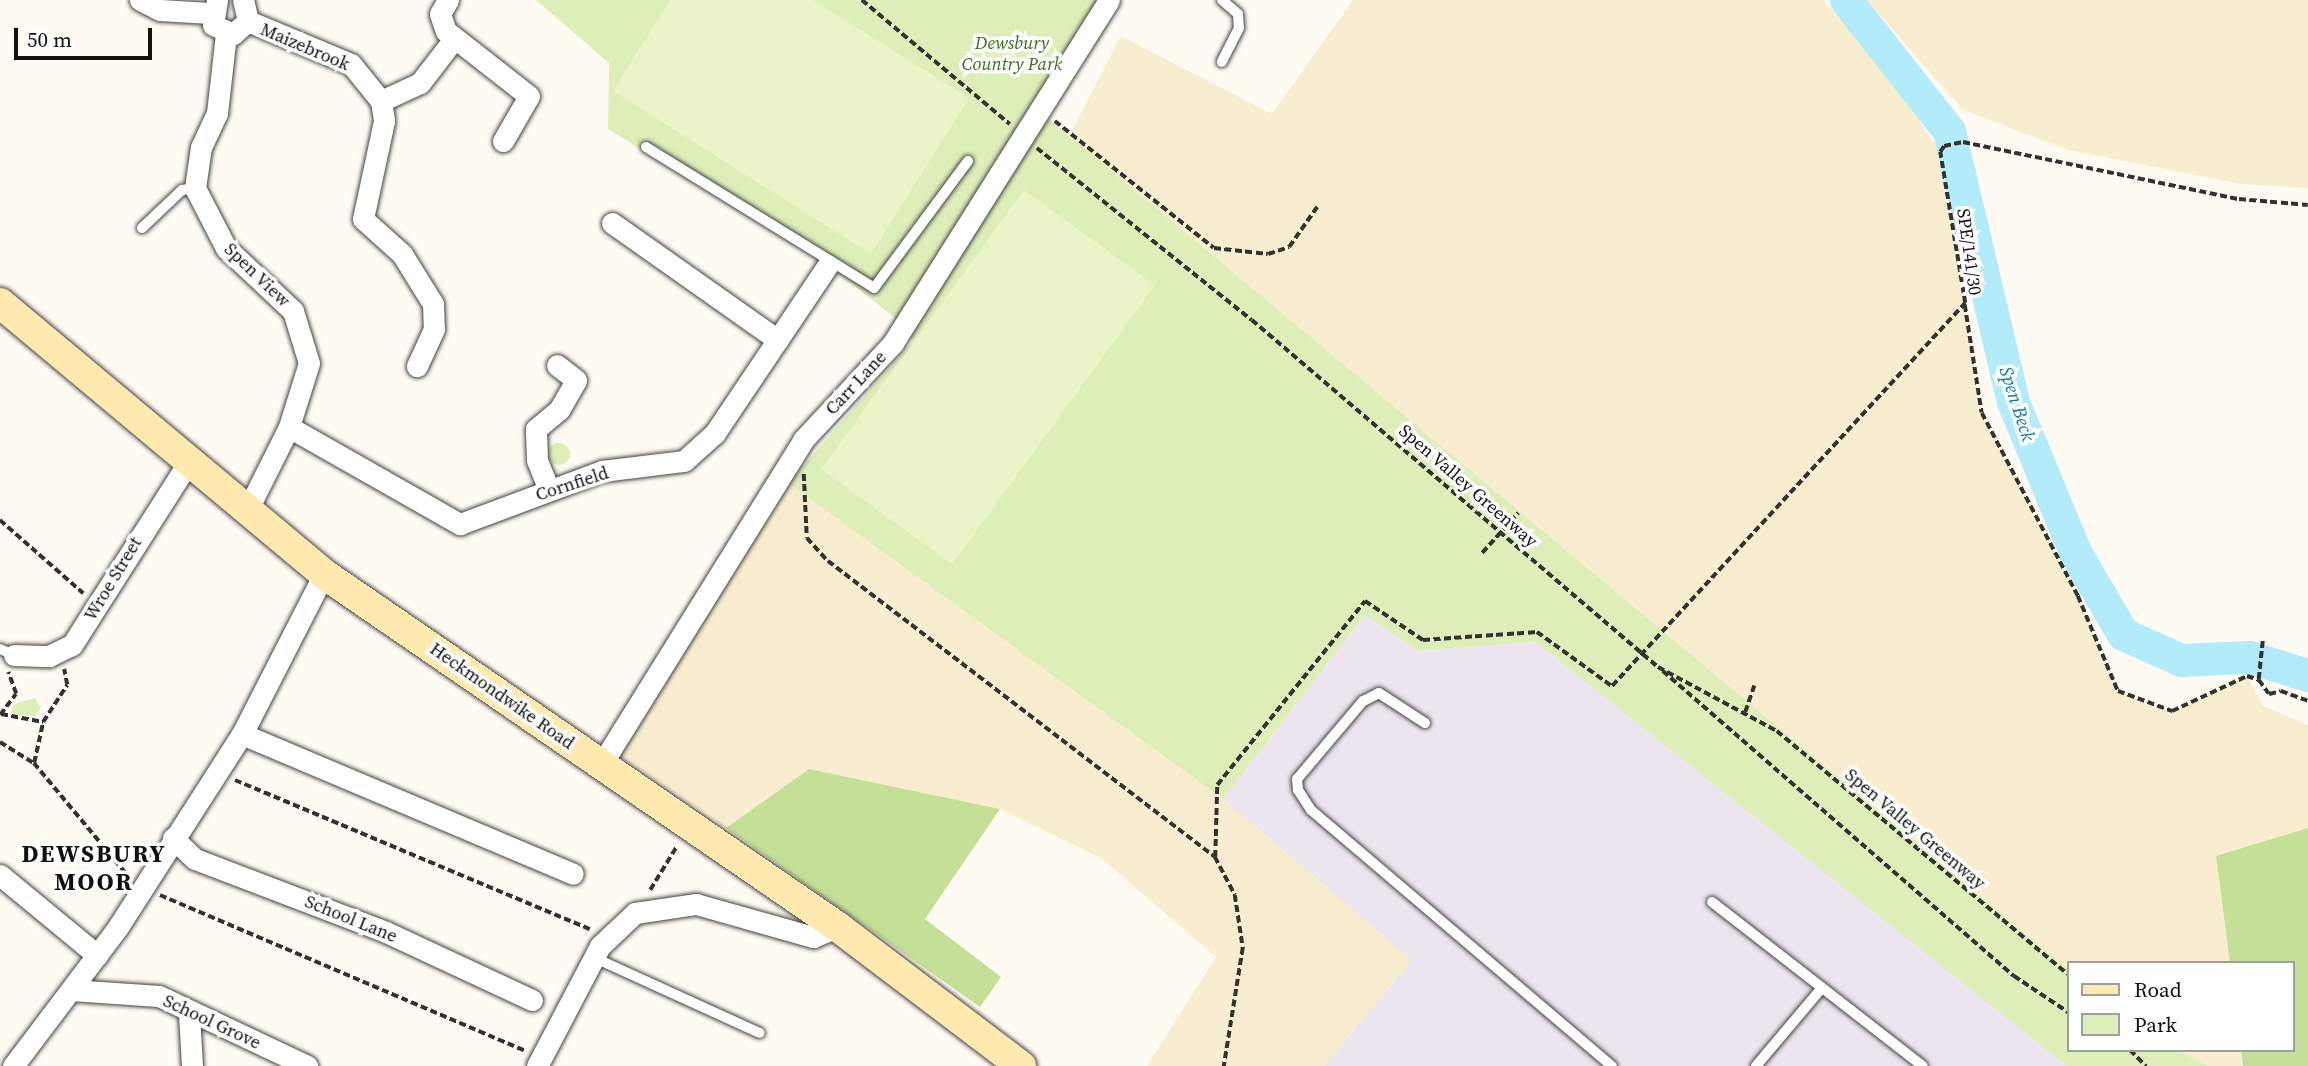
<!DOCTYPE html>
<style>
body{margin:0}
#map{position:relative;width:2308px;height:1066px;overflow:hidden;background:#fffbf3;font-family:"Source Serif 4",serif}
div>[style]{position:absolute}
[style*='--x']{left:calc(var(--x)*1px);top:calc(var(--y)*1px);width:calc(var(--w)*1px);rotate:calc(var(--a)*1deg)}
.industrial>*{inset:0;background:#ece4ef}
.farmland>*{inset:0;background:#f8eecf}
.green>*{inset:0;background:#ddeeb8}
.round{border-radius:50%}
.forest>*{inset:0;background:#c3e096}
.pitch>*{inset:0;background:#ecf4ca;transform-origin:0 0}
.river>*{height:33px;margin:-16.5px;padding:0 16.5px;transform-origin:16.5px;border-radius:16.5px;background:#b2ecfb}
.path>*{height:3.5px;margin-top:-1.75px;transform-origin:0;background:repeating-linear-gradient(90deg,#323232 0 7px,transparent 0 10.5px)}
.roads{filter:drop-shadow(0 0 2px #434343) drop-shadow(0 0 2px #434343)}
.service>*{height:10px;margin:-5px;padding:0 5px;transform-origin:5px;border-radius:5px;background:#fff}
.minor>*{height:21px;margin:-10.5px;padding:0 10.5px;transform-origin:10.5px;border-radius:10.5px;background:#fff}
.secondary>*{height:30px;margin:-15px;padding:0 15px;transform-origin:15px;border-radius:15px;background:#ffe9ae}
.path-bridge>*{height:3.5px;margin-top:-1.75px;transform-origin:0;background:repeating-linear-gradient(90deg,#323232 0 7px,transparent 0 10.5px)}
span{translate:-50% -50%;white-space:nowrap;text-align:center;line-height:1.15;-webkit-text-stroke:7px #fff;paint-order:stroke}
.park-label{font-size:18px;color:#396e19;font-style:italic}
.street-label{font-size:18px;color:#101010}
.water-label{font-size:19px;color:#0d7ca6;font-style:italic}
.district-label{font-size:24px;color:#101010;font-weight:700;letter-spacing:2px}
.legend{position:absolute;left:2067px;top:961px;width:228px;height:91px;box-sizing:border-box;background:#fff;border:2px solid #9f9f9f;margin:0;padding:9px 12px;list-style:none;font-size:21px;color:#101010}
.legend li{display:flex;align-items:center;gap:14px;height:35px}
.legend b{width:35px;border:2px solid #9f9f9f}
.scale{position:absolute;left:14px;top:28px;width:138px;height:32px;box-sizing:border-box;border:4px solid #101010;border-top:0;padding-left:9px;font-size:21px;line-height:24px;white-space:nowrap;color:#101010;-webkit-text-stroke:5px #fff;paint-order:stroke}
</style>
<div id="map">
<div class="industrial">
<div style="clip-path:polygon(1365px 615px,1418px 651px,1535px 642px,2070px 1066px,1324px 1066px,1412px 960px,1223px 799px)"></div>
</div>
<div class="farmland">
<div style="clip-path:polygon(1353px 0,1823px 0,1886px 70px,1940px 152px,1982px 413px,2078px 596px,2118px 691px,2173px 711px,2247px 676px,2263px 706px,2308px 725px,2308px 828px,2216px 856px,2230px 963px,2068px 963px,2068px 969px,1069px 136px,1121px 36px,1272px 114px)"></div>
<div style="clip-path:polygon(1867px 0,2308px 0,2308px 188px,2241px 184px,2068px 150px,1963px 110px)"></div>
<div style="clip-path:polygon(788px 483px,1223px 799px,1412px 960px,1324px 1066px,1147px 1066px,1216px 957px,1102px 859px,1000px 809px,809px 769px,726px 828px,619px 756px)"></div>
<div style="clip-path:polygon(2177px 1050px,2241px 1050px,2243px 1066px,2208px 1066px)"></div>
</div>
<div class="green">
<div style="clip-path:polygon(536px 0,1109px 0,1042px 113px,2068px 969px,2068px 1050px,2177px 1050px,2208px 1066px,2067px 1066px,1535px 642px,1418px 651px,1365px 615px,1223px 799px,788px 483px,913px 341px,894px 317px,828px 265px,608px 129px,609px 63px)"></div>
<div class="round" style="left:548px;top:443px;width:22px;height:22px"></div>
<div style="clip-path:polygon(35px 698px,41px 708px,35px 716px,10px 714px,15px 704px)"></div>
</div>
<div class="forest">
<div style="clip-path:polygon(809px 769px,1000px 809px,925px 919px,1001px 977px,980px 1007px,726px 828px)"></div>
<div style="clip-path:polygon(2308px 828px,2308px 1066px,2243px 1066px,2241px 1050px,2292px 1050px,2292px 963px,2230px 963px,2216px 856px)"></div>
</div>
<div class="pitch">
<div style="clip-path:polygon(670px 0,813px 0,969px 98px,871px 254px,613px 91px)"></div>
<div style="left:1024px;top:190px;width:162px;height:345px;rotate:36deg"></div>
</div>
<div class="river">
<div style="--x:1846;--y:0;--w:167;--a:51.8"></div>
<div style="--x:1949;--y:131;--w:278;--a:76.7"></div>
<div style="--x:2013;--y:402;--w:162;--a:67.5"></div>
<div style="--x:2075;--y:552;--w:95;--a:59.7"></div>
<div style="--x:2123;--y:634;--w:64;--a:24.1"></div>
<div style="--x:2181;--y:660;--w:68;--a:-2.5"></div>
<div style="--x:2249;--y:657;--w:62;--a:17"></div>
</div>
<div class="path">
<div style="--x:862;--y:0;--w:193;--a:40"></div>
<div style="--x:1055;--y:121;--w:203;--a:38.6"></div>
<div style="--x:1214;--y:248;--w:54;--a:6.3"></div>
<div style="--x:1268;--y:254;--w:22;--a:-18"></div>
<div style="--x:1289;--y:247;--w:49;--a:-55"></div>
<div style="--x:1037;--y:148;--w:275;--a:38.7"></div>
<div style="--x:1252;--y:320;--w:534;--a:40.52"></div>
<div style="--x:1658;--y:667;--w:135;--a:28.3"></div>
<div style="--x:1777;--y:731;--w:379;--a:39.9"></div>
<div style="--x:1965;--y:305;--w:109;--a:81.1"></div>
<div style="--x:1982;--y:413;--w:207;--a:62.3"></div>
<div style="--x:2078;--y:596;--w:103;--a:67.2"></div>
<div style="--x:2118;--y:691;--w:58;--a:20.3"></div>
<div style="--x:2172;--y:711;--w:83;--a:-25"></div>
<div style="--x:2247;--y:676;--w:13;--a:18"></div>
<div style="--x:804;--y:474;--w:64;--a:87.3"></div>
<div style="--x:807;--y:538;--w:31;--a:48"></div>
<div style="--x:828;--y:561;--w:487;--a:37.4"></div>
<div style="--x:1215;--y:857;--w:43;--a:62.2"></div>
<div style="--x:1235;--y:895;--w:54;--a:81.4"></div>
<div style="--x:1243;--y:948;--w:120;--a:99.1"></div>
<div style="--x:0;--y:520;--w:111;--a:41.3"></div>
<div style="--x:2263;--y:641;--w:39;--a:96"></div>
<div style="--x:2259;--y:680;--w:17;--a:54"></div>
<div style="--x:2269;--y:694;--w:12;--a:-14"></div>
<div style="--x:2281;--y:691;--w:29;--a:20"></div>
<div style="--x:1663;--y:671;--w:465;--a:41"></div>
<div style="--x:2014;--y:976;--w:65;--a:33.7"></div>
<div style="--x:1745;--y:712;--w:28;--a:-71"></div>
<div style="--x:1;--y:714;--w:43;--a:10.8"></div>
<div style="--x:0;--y:715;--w:26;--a:-53"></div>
<div style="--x:16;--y:694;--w:23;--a:-110"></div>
<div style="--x:0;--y:742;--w:40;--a:32"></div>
<div style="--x:34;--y:763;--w:148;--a:50.2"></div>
<div style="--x:34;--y:763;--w:42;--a:-77.6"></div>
<div style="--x:43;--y:722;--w:44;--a:-57"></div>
<div style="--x:67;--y:685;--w:16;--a:-101"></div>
<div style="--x:235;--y:780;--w:385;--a:22.8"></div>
<div style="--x:1215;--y:857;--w:72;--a:-88.4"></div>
<div style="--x:1217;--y:785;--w:236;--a:-51.2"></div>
<div style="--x:1365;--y:601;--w:70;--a:33.9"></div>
<div style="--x:1423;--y:640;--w:114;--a:-4"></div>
<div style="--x:1537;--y:632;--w:92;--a:35.8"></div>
<div style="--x:1612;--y:686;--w:521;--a:-47.33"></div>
<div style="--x:1965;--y:303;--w:153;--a:-99.4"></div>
<div style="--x:1940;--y:152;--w:7;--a:-56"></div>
<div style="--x:1944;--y:146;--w:19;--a:-12"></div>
<div style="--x:1963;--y:142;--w:282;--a:11.7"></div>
<div style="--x:2239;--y:199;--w:69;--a:5"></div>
<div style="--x:650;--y:890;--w:52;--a:-58.5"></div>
<div style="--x:160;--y:895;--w:398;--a:23.1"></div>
<div style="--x:2130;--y:1050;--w:23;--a:45"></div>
</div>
<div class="roads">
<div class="service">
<div style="--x:1222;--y:0;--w:21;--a:41"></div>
<div style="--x:1238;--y:14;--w:14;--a:86"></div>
<div style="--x:1239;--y:28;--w:38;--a:117"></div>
<div style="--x:646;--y:147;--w:268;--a:31.7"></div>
<div style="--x:874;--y:288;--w:158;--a:-53.5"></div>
<div style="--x:142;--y:228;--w:55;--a:-43.5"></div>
<div style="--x:182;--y:190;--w:13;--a:-9"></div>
<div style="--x:0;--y:649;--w:15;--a:23"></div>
<div style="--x:1425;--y:723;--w:55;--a:-146.9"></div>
<div style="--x:1379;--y:693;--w:18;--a:153"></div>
<div style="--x:1363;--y:701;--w:102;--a:130.2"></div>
<div style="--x:1297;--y:779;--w:11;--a:85"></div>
<div style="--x:1298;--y:790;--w:24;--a:57"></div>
<div style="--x:1311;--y:810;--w:395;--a:40.4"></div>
<div style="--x:1712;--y:902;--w:267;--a:37.9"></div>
<div style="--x:593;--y:957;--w:183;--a:24.5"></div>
<div style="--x:1756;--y:1066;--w:102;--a:-49.8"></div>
</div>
<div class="minor">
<div style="--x:140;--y:0;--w:22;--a:27"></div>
<div style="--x:160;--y:10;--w:50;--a:3.4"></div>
<div style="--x:217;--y:0;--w:25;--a:99"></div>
<div style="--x:213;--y:25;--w:22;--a:24"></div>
<div style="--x:233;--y:34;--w:20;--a:-41"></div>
<div style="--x:248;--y:21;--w:22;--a:-103"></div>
<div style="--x:448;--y:0;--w:16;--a:120"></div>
<div style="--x:440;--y:14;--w:18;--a:71"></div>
<div style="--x:446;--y:31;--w:105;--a:38.1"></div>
<div style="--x:529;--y:96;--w:52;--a:120"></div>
<div style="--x:248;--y:21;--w:112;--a:22.7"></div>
<div style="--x:351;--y:64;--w:48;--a:51"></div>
<div style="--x:381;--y:101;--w:20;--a:81"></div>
<div style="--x:384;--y:121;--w:100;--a:102.1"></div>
<div style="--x:363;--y:219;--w:52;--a:41.9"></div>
<div style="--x:402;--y:254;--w:59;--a:58.2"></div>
<div style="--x:433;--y:304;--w:25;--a:88"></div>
<div style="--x:434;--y:329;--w:41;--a:114.7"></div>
<div style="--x:226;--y:34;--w:80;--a:96.5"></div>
<div style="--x:217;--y:113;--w:38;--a:115"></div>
<div style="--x:201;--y:147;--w:41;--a:98.3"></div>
<div style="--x:195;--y:188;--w:68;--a:62.7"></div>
<div style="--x:226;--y:248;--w:92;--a:43.2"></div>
<div style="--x:293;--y:311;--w:54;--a:72.9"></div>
<div style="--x:309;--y:363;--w:67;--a:107.4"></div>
<div style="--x:289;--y:427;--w:94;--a:116.6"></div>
<div style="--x:381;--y:101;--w:43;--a:-24.8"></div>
<div style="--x:420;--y:83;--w:56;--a:-52.3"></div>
<div style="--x:612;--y:223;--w:203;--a:35.2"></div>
<div style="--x:289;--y:427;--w:197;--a:29.6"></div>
<div style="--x:460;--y:524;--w:152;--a:-20.5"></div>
<div style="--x:602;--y:471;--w:83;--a:-7"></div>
<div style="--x:684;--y:461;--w:42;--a:-42.1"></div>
<div style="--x:715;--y:433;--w:202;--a:-56.1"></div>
<div style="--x:549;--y:490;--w:32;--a:-112"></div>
<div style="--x:537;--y:460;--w:31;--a:-92"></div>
<div style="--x:536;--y:429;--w:30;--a:-40"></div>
<div style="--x:559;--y:410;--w:34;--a:-60"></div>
<div style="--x:576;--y:380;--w:24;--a:-142"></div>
<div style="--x:14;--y:655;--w:35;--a:2"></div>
<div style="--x:49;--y:656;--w:25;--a:-26"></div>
<div style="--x:72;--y:645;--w:216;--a:-57.5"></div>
<div style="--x:242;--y:734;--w:359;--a:22.9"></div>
<div style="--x:601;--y:765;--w:383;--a:-58.1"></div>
<div style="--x:803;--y:440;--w:132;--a:-47.1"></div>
<div style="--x:893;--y:343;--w:405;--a:-57.8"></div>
<div style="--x:173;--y:838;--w:30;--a:44"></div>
<div style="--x:195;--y:859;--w:204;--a:20.9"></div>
<div style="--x:386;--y:932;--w:161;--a:25"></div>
<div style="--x:0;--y:875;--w:126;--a:39.5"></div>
<div style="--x:71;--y:990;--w:88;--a:3.9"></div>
<div style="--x:159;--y:996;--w:164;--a:25.3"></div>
<div style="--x:189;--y:1014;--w:52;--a:86.7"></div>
<div style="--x:13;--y:1066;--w:174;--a:-52.9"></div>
<div style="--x:118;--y:927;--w:229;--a:-57.3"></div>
<div style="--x:242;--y:734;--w:180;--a:-62.9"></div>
<div style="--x:537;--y:1066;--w:136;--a:-62.3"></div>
<div style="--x:600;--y:946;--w:48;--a:-43.3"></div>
<div style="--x:635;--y:913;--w:62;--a:-8.4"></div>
<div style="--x:696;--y:904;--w:122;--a:15.8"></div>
<div style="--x:813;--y:937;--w:27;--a:-22"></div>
</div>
<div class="secondary">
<div style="--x:0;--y:303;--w:422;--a:39.9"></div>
<div style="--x:324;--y:574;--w:624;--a:34.48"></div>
<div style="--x:838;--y:927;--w:230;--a:37.2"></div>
</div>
</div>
<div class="path-bridge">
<div style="--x:1482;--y:553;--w:54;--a:-48"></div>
</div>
<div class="park-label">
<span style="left:1012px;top:54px">Dewsbury<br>Country Park</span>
</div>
<div class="street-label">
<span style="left:305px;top:47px;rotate:23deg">Maizebrook</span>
<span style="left:1969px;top:252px;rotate:82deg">SPE/141/30</span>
<span style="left:257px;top:275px;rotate:44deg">Spen View</span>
<span style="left:856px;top:383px;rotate:-47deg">Carr Lane</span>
<span style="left:572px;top:484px;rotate:-18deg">Cornfield</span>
<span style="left:1468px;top:486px;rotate:41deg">Spen Valley Greenway</span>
<span style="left:113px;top:579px;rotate:-59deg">Wroe Street</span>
<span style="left:502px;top:696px;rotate:35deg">Heckmondwike Road</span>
<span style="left:1915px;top:829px;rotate:40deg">Spen Valley Greenway</span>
<span style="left:351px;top:919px;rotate:22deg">School Lane</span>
<span style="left:212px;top:1022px;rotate:25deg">School Grove</span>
</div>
<div class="water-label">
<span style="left:2017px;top:404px;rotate:72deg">Spen Beck</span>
</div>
<div class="district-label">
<span style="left:94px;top:868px">DEWSBURY<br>MOOR</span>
</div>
<ul class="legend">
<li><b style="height:9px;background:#ffe9ae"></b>Road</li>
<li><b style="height:19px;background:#ddeeb8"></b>Park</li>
</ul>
<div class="scale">50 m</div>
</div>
